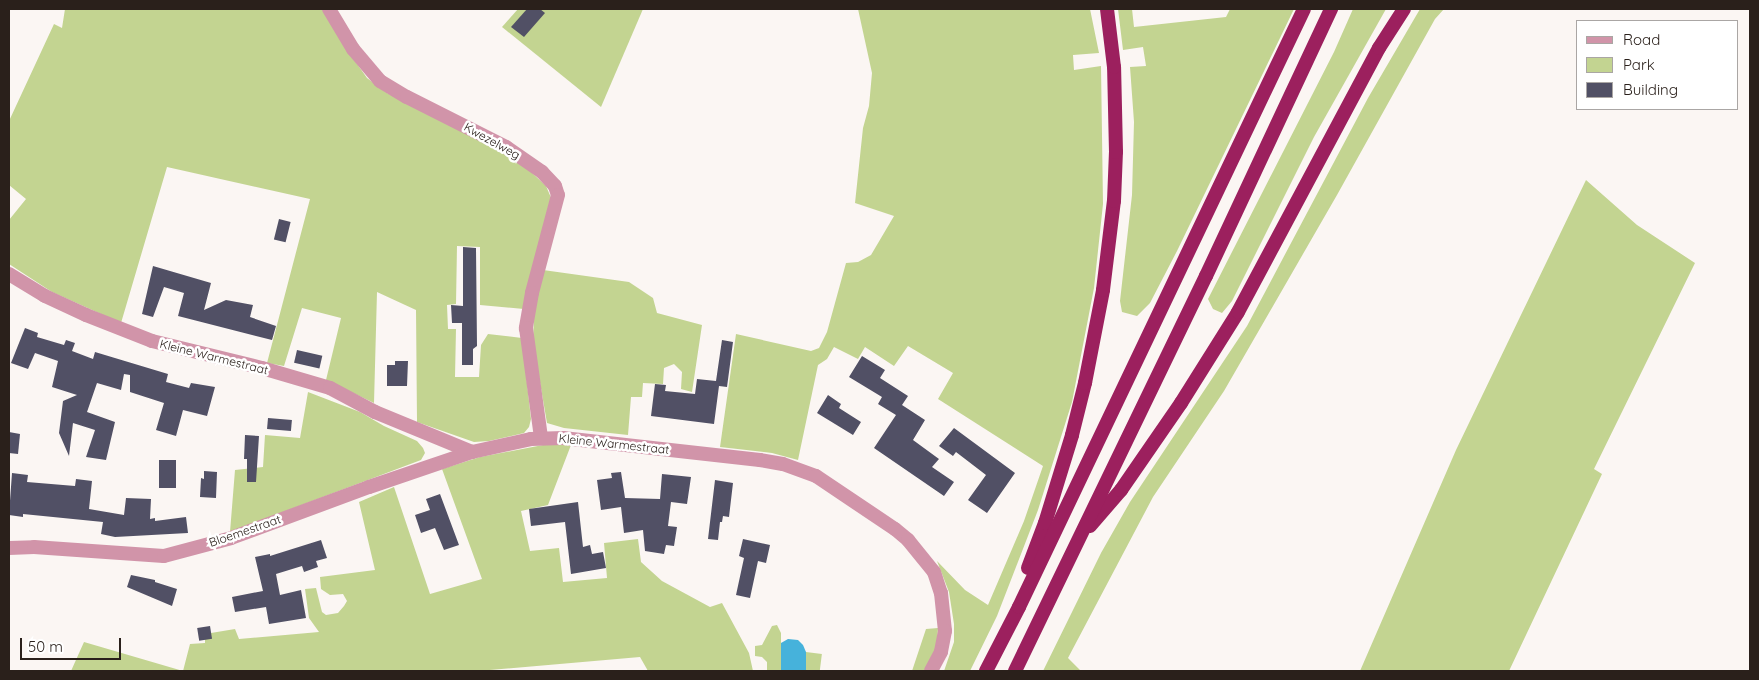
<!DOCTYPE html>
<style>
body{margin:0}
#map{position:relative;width:1759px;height:680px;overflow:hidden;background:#fbf6f3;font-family:Quicksand,sans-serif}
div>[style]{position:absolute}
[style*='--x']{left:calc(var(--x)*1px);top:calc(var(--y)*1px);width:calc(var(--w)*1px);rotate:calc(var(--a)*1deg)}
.green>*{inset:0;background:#c3d491;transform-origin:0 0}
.water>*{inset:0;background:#46b2db}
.building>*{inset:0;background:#515065;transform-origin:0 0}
.minor>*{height:14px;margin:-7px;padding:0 7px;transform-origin:7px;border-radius:7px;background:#d194a9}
.trunk>*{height:14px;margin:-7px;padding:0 7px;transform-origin:7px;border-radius:7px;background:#9c205e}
span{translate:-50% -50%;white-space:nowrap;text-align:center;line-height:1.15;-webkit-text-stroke:5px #fff;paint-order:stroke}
.street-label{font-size:12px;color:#2a201b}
.frame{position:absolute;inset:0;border:10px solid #2a201b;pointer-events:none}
.legend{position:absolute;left:1576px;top:20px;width:162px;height:90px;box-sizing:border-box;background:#fff;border:1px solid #aaa6a4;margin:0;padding:6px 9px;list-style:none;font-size:15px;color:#2a201b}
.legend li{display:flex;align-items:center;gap:10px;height:25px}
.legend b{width:25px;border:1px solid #aaa6a4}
.scale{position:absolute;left:20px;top:638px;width:101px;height:22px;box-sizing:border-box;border:2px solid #2a201b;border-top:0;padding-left:6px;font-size:15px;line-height:18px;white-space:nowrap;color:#2a201b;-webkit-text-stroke:4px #fff;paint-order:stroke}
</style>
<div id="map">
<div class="green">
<div style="clip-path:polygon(65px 9px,322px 9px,343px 44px,367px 78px,387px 93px,491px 146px,528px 169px,546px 186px,552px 200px,524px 309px,480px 305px,480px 247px,457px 246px,456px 304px,447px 305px,448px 329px,456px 329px,455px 377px,479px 377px,481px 345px,488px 334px,522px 338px,531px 419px,529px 427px,524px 433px,489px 441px,474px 442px,417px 422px,416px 310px,377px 292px,374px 403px,326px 380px,341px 318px,302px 308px,284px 366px,267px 363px,310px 199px,167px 167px,121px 323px,52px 292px,9px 264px,9px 220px,26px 199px,9px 185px,9px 121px,54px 24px,62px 28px)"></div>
<div style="clip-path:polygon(518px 9px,643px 9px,601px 107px,502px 27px)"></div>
<div style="clip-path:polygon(858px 9px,1090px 9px,1099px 53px,1073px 55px,1074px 70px,1101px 66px,1103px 204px,1094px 288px,1072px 402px,1038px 510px,997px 616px,970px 671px,944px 671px,954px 642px,954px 624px,949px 592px,937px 561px,965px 590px,988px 605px,1024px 521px,1043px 466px,938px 399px,953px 373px,908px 346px,894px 366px,865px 347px,858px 359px,834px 347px,827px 359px,818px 365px,798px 460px,772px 453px,720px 447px,736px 334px,811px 351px,819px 348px,827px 332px,846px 263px,858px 262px,871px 255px,894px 216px,855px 203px,863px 128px,869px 106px,872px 73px)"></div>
<div style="clip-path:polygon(1118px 9px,1132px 9px,1134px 27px,1226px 17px,1230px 9px,1294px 9px,1177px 251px,1150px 303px,1137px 316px,1122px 312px,1120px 301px,1132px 195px,1134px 122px,1130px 67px,1146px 66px,1143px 47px,1123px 50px)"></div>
<div style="clip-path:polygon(1353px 9px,1386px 9px,1314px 137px,1232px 301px,1222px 313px,1213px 309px,1208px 299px,1334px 52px)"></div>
<div style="clip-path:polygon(1420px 9px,1444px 9px,1435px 19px,1337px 195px,1224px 391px,1153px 497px,1068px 658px,1081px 671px,1043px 671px,1101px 553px,1130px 502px,1247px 326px,1368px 98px)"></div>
<div style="clip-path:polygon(1586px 180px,1637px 225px,1695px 263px,1594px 469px,1602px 474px,1509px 671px,1360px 671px,1456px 450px)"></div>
<div style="clip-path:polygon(543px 270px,629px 282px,653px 298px,657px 313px,702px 325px,692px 392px,681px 389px,682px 372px,674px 364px,664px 368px,663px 384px,643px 383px,642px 397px,631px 397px,628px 435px,564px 428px,547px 423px,533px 342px,534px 315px)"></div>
<div style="clip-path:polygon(308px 392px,360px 412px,384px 426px,417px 441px,423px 448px,425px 453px,421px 460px,230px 532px,235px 470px,263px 467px,265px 435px,300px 438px)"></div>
<div style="clip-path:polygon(543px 445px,571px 445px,548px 505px,521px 511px,530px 551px,559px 548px,563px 582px,607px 578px,604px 543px,638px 539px,641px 562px,662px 581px,710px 607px,722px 603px,749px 653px,753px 671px,648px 671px,640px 657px,478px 671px,71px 671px,84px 642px,183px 671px,190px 644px,205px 643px,205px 634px,235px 629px,239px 639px,319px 632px,309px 618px,305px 589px,316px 588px,322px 612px,326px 615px,338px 613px,344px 606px,347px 601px,343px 594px,330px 595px,321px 589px,320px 577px,375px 570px,359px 502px,394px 487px,430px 594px,482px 579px,442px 469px,480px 457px)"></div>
<div style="clip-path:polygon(777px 625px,781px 633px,781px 671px,767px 671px,767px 662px,762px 657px,755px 656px,755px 646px,762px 645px,772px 626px)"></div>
<div style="clip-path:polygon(938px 628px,937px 646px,925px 671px,912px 671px,926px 629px)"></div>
<div style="left:806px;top:652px;width:16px;height:19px;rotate:7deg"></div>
</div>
<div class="water">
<div style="clip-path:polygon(788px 639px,798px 640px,803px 645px,806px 652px,806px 671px,781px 671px,781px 643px)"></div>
</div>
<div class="building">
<div style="clip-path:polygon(527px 9px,540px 9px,545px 13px,524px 37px,511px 27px)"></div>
<div style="left:279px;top:219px;width:12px;height:21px;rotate:14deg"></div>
<div style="clip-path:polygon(463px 247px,476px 248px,477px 346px,473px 349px,473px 365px,462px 365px,462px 323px,452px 323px,451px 305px,463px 306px)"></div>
<div style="clip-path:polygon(153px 266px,211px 283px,204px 310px,226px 300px,253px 305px,250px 317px,276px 326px,272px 340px,178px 316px,184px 293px,164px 287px,153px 317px,142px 314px)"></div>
<div style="clip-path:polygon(25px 328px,38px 333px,37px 337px,64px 345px,66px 340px,75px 343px,72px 351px,93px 359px,95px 352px,168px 374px,166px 382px,189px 388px,191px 383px,215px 387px,207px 416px,183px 410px,176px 436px,156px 430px,164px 403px,130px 392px,130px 375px,124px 374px,121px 390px,97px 383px,87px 412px,115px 422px,106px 460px,86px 457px,95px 430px,73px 423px,69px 456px,59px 433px,63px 401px,77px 395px,52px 387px,58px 361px,35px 353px,28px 369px,11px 363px)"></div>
<div style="clip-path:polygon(722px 340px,733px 342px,727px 387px,719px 386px,714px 424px,651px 416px,655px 384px,666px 385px,665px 391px,695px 394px,697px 379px,716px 381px)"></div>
<div style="left:297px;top:350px;width:26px;height:13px;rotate:13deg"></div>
<div style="clip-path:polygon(862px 356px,885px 370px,880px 378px,908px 396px,902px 405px,925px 420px,913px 440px,939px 459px,932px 467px,954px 482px,944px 496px,874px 448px,896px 415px,878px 404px,882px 397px,849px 377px)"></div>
<div style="clip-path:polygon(395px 361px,408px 361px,407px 386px,387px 386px,387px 365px,395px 365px)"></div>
<div style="clip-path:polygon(828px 395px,841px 404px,839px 408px,861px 422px,853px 435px,817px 413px)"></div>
<div style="left:268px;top:418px;width:24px;height:11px;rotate:5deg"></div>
<div style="clip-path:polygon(954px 428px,1015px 473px,987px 513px,968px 500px,986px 475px,956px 452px,953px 456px,939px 446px)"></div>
<div style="clip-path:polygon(9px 432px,20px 434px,18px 454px,9px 453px)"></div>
<div style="clip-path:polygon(245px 435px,259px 436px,256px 482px,247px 482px,247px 459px,244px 459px)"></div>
<div style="left:176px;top:460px;width:28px;height:17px;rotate:90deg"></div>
<div style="clip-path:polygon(204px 471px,217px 472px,216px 498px,200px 497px,201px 478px,204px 479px)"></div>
<div style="clip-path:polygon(621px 472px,625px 498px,660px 499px,662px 474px,691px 477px,687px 504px,671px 502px,668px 526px,677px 527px,674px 546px,666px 545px,664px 554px,645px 551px,643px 530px,624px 533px,621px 507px,601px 510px,597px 480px,612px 478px,611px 473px)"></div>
<div style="clip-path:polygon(12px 473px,28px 475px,27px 482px,75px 486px,76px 479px,92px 481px,89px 509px,124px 515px,126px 498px,151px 499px,150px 519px,155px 518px,155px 521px,186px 517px,188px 533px,115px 537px,101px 534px,103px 522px,23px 514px,23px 517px,9px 515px)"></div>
<div style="clip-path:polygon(715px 480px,733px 483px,729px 517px,723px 516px,722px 522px,720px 522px,718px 540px,708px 539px)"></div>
<div style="clip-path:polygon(440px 494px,459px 545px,444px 550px,435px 528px,421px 533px,415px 515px,430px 510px,426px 499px)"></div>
<div style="clip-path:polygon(578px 502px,583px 547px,590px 545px,592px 554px,603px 552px,606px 568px,571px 574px,565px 522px,531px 526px,529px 509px)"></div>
<div style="clip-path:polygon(743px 539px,770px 545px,766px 563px,758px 561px,750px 598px,736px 595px,744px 558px,739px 556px)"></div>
<div style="clip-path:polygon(321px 540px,327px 558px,316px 561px,318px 567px,304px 572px,302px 566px,276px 574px,280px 595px,301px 590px,306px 618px,269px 624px,266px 607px,235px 612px,232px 597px,263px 591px,255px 557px,270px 554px,270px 556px)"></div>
<div style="clip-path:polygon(131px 575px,155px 580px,155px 582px,177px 589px,172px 606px,127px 587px)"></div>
<div style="left:210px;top:626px;width:13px;height:13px;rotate:81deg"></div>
</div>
<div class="minor">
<div style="--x:329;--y:9;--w:47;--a:59"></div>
<div style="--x:353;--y:49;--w:42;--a:49.8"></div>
<div style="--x:380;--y:81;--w:31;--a:31"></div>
<div style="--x:407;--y:97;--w:111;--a:26.8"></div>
<div style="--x:506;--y:147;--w:44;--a:34.8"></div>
<div style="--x:542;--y:172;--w:19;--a:47"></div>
<div style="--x:555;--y:186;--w:9;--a:72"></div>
<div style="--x:558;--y:195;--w:101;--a:104.9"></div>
<div style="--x:532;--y:293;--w:36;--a:100"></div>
<div style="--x:526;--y:328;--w:111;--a:82.2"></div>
<div style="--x:9;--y:274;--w:42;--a:31.4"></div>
<div style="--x:45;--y:296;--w:45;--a:24.9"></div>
<div style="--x:86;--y:315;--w:71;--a:21.5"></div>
<div style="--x:152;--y:341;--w:113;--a:13.8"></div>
<div style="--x:262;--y:368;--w:71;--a:16.4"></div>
<div style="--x:330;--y:388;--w:51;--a:28.1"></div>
<div style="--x:375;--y:412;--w:105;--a:22.4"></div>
<div style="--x:472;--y:452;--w:60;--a:-12.4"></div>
<div style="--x:531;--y:439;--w:32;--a:-2"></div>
<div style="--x:563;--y:438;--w:198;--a:6.4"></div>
<div style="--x:760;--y:460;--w:23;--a:10"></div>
<div style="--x:783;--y:464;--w:35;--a:20"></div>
<div style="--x:816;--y:476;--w:95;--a:33.9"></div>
<div style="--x:895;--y:529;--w:17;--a:40"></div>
<div style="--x:908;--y:540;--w:41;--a:50.9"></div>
<div style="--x:934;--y:572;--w:22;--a:72"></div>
<div style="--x:941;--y:593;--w:38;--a:84"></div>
<div style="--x:945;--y:631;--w:21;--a:101"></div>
<div style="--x:941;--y:652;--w:21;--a:118"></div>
<div style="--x:9;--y:548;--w:25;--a:-2"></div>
<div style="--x:34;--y:547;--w:130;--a:4"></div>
<div style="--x:164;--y:556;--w:69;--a:-15"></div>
<div style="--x:231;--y:538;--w:147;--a:-20.3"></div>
<div style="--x:369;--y:487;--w:109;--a:-18.8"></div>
</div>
<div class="trunk">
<div style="--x:1090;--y:526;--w:48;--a:-49.3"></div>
<div style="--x:1121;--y:490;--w:106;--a:-55.4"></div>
<div style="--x:1181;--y:403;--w:107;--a:-57.9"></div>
<div style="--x:1238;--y:312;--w:299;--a:-61.9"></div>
<div style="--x:1379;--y:48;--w:46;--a:-57.3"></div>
<div style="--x:1028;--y:568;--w:48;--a:-69.3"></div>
<div style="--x:1045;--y:523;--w:92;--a:-72.9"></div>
<div style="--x:1072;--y:435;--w:54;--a:-76"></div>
<div style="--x:1085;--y:383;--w:95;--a:-79"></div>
<div style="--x:1103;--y:290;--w:90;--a:-83"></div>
<div style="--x:1114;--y:201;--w:49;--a:-87.7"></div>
<div style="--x:1116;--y:152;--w:85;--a:-91.3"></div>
<div style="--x:1114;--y:67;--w:58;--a:-96.9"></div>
<div style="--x:986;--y:671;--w:72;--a:-62.7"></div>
<div style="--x:1019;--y:607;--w:662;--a:-64.52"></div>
<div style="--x:1015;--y:671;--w:439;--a:-64.2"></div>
<div style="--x:1206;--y:276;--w:295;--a:-64.9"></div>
</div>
<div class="street-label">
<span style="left:492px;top:141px;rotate:29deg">Kwezelweg</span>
<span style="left:214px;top:357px;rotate:14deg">Kleine Warmestraat</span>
<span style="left:614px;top:444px;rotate:6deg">Kleine Warmestraat</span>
<span style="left:245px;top:531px;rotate:-19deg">Bloemestraat</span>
</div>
<div class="frame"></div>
<ul class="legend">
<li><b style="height:6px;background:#d194a9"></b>Road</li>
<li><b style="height:14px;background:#c3d491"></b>Park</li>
<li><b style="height:14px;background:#515065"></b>Building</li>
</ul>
<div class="scale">50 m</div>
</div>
